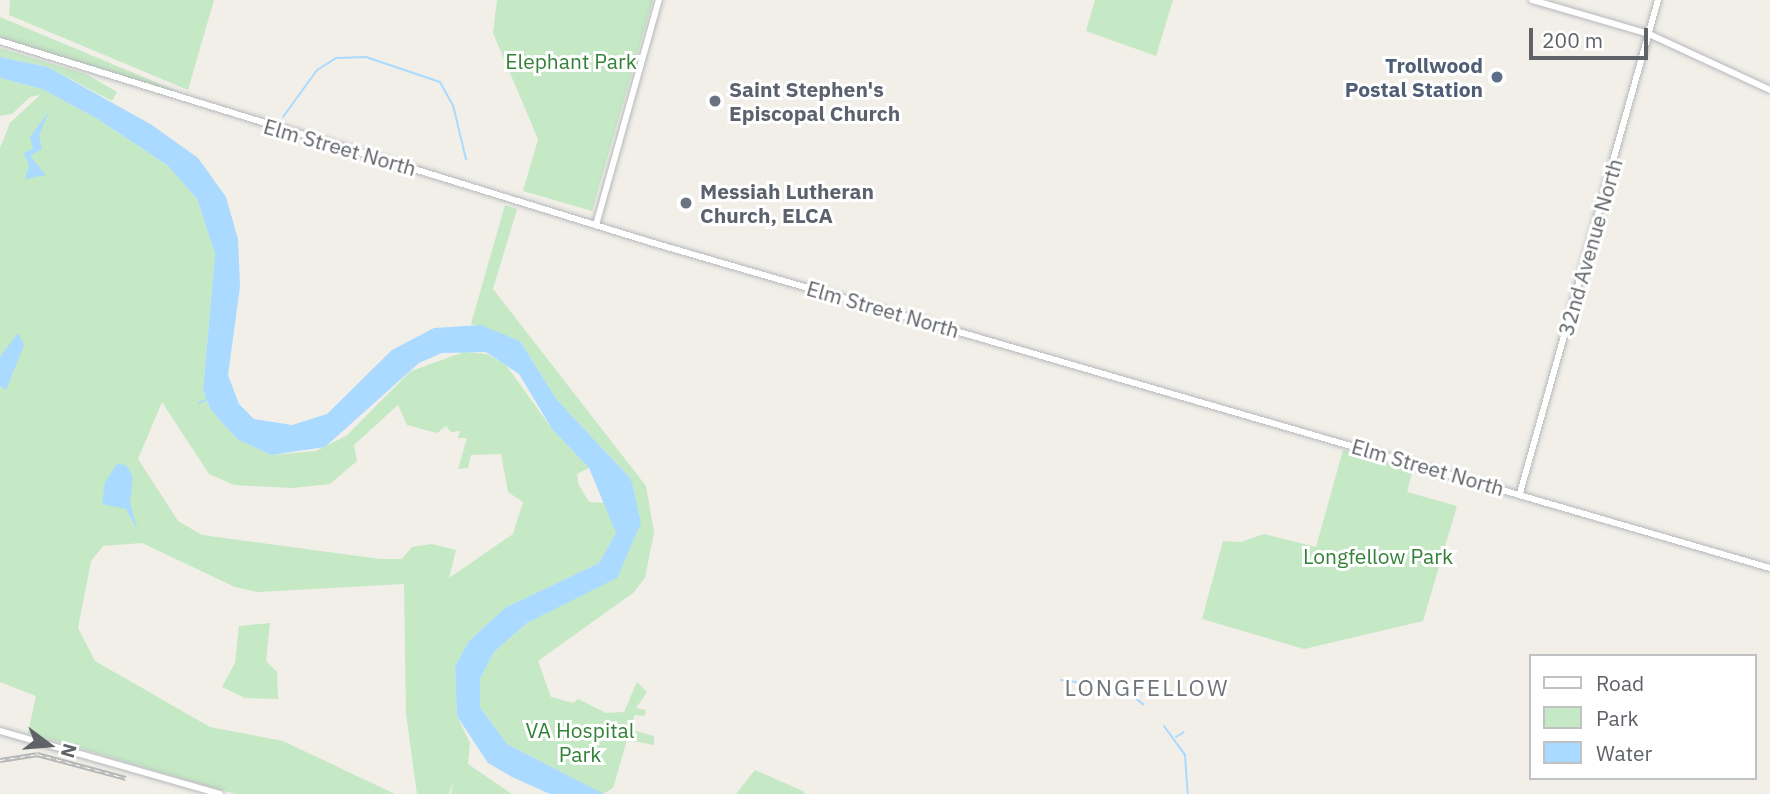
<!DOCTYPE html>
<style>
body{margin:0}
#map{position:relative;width:1770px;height:794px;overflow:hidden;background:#f1efe8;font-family:"IBM Plex Sans",sans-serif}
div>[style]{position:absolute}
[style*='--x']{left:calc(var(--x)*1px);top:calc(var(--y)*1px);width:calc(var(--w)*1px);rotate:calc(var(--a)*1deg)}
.green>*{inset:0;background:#c5e8c5}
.water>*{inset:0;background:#aadaff}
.stream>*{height:2px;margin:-1px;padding:0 1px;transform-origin:1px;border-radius:1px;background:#aadaff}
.roads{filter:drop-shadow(0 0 2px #b5b8bc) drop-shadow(0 0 2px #b5b8bc)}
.tertiary>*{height:6px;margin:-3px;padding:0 3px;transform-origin:3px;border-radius:3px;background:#fff}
.rail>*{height:4.5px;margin-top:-2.25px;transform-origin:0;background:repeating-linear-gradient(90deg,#fff 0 5px,#b6b7b8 0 10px);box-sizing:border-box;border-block:2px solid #b6b7b8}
.dots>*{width:19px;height:19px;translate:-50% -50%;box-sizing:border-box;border:4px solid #fff;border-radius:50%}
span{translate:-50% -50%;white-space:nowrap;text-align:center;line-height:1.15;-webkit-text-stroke:6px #fff;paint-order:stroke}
.park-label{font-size:21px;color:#348238}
.service-label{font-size:21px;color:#4e5e75;font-weight:700}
.right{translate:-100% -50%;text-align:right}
.worship-label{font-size:21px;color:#5b616d;font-weight:700}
.left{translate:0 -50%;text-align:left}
.street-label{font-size:21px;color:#5f6368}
.neighbourhood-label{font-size:23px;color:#70757a;letter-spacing:2px}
.legend{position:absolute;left:1529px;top:654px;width:228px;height:126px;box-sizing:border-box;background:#fff;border:2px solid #bfc1c3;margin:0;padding:9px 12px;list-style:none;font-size:21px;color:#5f6368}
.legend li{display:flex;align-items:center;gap:14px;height:35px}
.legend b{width:35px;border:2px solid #bfc1c3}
.north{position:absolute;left:14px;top:710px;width:70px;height:70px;-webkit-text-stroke:5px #fff;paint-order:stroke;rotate:106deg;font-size:19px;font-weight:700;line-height:28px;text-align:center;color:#5f6368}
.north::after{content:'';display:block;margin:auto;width:24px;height:32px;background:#5f6368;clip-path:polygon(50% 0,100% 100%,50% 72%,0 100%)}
.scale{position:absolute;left:1529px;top:28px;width:119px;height:32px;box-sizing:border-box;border:4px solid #5f6368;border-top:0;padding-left:9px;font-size:21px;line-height:24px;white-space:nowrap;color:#5f6368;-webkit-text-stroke:5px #fff;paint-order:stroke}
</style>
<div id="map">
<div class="green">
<div style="clip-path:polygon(10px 0,214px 0,188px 90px,9px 15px)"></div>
<div style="clip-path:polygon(497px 0,653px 0,592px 211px,523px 191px,538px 139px,493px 33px)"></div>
<div style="clip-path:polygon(1095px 0,1173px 0,1156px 56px,1086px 31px)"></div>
<div style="clip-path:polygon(0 17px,172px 89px,179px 95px,0 38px)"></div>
<div style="clip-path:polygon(0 48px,86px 74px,117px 92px,112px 101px,48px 67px,0 57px)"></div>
<div style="clip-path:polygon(evenodd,0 78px,42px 89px,96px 118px,167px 165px,197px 199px,215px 254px,203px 390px,211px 410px,237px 439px,271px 455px,316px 451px,346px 436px,411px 371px,464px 352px,487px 354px,506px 365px,552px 429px,589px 468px,577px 474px,579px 485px,589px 502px,607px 503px,615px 519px,616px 533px,599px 563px,505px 608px,469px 641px,455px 666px,457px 716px,470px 743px,468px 764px,512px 794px,451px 794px,453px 782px,449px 794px,417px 794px,406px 714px,404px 584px,257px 592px,235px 587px,142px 543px,103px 546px,91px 561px,78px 628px,95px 661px,210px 727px,283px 741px,395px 794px,235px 794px,28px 733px,36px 696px,0 682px,0 148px,10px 123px,40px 95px,30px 97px,12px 114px,0 116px,0 78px,162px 402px,209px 474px,234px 485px,292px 488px,330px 484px,357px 461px,354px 445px,398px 405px,407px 425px,437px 433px,446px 426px,451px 432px,460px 431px,458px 438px,467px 438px,458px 469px,468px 468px,471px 455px,501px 454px,508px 492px,523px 502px,513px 534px,449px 578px,456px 550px,432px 544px,412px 547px,402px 559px,380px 559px,202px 535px,178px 521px,138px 459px,162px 402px)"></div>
<div style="clip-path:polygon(505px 205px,517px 209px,493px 289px,646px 486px,654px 532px,645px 578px,633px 593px,538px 661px,551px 697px,573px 703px,578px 699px,606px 713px,624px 712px,637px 682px,647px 692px,636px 708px,646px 710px,645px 716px,634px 715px,632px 730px,654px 736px,654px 745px,627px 740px,613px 788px,603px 794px,507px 744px,480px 707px,480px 679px,494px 652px,527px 623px,612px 579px,639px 526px,631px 479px,557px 400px,520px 341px,471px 324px)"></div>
<div style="clip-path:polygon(1343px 450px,1413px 470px,1407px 492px,1457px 506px,1423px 621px,1304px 649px,1202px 619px,1223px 541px,1241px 542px,1264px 534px,1316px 547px)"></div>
<div style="clip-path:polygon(270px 623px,266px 661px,277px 672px,278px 699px,245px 698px,222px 687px,235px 663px,239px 626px)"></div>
<div style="clip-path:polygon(755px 770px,805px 792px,804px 794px,736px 794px)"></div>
</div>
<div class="water">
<div style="clip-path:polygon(0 57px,48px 67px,152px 125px,198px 158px,226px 197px,238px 239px,240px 287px,228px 375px,239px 404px,254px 419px,292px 425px,327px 414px,392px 350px,434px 328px,481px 325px,520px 341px,557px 400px,631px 479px,641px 523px,617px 578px,527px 623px,494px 652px,480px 679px,480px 707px,507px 744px,604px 794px,550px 794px,512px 777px,488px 763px,457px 716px,455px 666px,469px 641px,505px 608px,599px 563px,616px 533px,589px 468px,552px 429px,519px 374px,486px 352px,442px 353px,419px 363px,325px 447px,271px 455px,237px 439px,211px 410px,203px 390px,215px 254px,197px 199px,167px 165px,96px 118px,42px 89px,0 78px)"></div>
<div style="clip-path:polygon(49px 111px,39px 136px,42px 149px,30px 156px,46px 175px,25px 179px,29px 165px,24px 153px,33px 149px,30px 137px)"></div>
<div style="clip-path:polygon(18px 333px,24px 345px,6px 390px,0 386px,0 357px)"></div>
<div style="clip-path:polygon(117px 464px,126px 465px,133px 477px,130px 503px,138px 531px,126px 509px,102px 504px,105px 482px)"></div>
</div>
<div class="stream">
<div style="--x:283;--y:117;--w:58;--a:-54.1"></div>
<div style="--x:317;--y:70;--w:22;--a:-32"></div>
<div style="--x:336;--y:58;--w:30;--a:-2"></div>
<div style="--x:366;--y:57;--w:78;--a:18.7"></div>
<div style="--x:440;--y:82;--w:26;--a:61"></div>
<div style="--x:453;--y:105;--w:56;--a:76.5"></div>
<div style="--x:199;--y:403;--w:10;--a:-24"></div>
<div style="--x:1061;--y:680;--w:63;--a:7.4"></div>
<div style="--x:1123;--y:688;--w:26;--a:39"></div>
<div style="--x:1164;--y:726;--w:36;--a:54"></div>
<div style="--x:1185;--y:755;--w:39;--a:86"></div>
<div style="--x:1176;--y:737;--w:9;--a:-32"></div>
</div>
<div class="roads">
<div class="tertiary">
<div style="--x:1532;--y:0;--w:122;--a:16.2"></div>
<div style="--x:1649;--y:34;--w:133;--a:24.8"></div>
<div style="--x:0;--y:41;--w:680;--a:17.18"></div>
<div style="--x:650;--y:242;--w:1166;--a:16.23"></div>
<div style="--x:596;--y:225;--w:234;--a:-74.4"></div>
<div style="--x:1520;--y:493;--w:512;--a:-74.36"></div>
<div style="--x:0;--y:731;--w:229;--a:16"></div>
</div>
</div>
<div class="rail">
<div style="--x:0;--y:760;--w:37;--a:-9"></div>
<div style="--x:37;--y:754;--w:92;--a:15.1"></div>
</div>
<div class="dots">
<div style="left:1497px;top:77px;background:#5c6f8a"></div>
<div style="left:715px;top:101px;background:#6b7280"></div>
<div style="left:686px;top:203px;background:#6b7280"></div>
</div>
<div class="park-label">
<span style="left:571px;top:61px">Elephant Park</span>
<span style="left:1378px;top:556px">Longfellow Park</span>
<span style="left:580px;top:742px">VA Hospital<br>Park</span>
</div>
<div class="service-label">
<span class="right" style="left:1483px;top:77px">Trollwood<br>Postal Station</span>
</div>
<div class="worship-label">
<span class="left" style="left:729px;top:101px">Saint Stephen's<br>Episcopal Church</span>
<span class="left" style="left:700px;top:203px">Messiah Lutheran<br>Church, ELCA</span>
</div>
<div class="street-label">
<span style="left:340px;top:147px;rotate:16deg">Elm Street North</span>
<span style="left:1590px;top:247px;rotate:-74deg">32nd Avenue North</span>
<span style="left:883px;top:309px;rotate:16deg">Elm Street North</span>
<span style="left:1428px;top:467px;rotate:16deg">Elm Street North</span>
</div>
<div class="neighbourhood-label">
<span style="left:1147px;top:687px">LONGFELLOW</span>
</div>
<ul class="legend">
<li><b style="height:9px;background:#fff"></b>Road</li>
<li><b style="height:19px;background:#c5e8c5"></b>Park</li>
<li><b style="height:19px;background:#aadaff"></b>Water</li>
</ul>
<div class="north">N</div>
<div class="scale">200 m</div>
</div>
